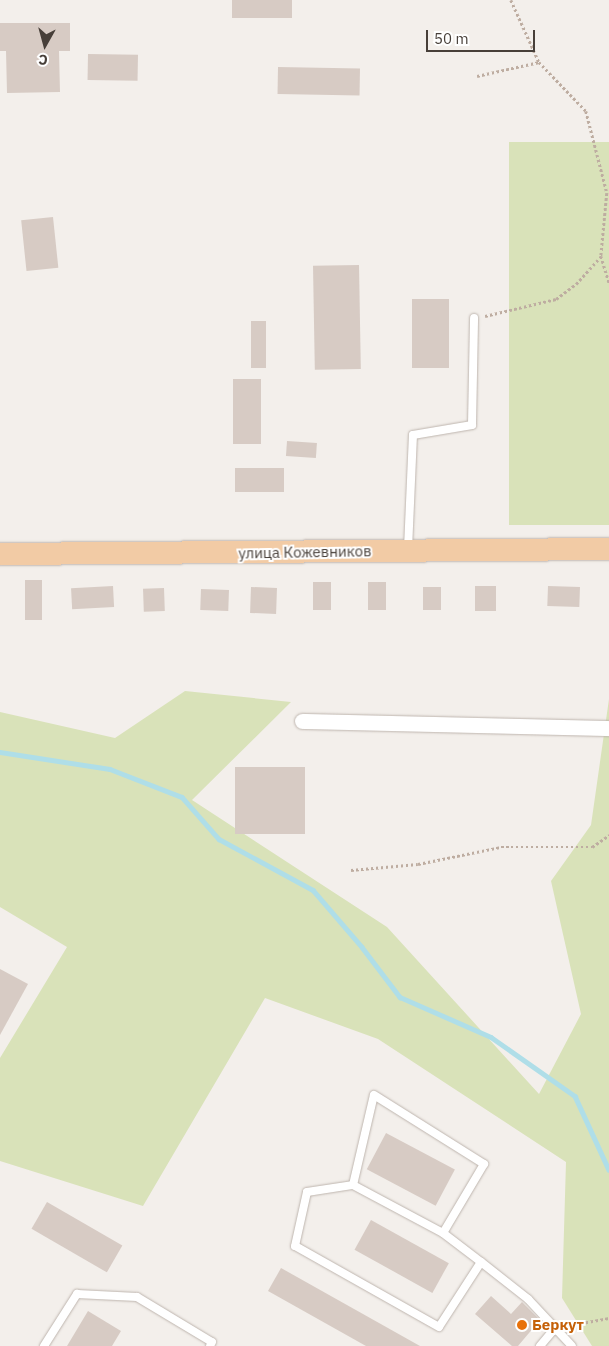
<!DOCTYPE html>
<meta charset="utf-8">
<style>
body{margin:0}
#map{position:relative;width:609px;height:1346px;overflow:hidden;background:#f3efeb;font-family:"IBM Plex Sans",sans-serif}
div>[style]{position:absolute}
[style*='--x']{left:calc(var(--x)*1px);top:calc(var(--y)*1px);width:calc(var(--w)*1px);rotate:calc(var(--a)*1deg)}
.green>*{inset:0;background:#d9e2b9;transform-origin:0 0}
.stream>*{height:4.5px;margin:-2.25px;padding:0 2.25px;transform-origin:2.25px;border-radius:2.25px;background:#afdee8}
.building>*{inset:0;background:#d7cbc4;transform-origin:0 0}
.path>*{height:2.5px;margin-top:-1.25px;transform-origin:0;background:repeating-linear-gradient(90deg,#beada1 0 2.5px,transparent 0 5px)}
.roads{filter:drop-shadow(0 0 1px #beb5ae) drop-shadow(0 0 1px #beb5ae)}
.service>*{height:8px;margin:-4px;padding:0 4px;transform-origin:4px;border-radius:4px;background:#fff}
.minor>*{height:15px;margin:-7.5px;padding:0 7.5px;transform-origin:7.5px;border-radius:7.5px;background:#fff}
.primary>*{height:22px;margin:-11px;padding:0 11px;transform-origin:11px;border-radius:11px;background:#f2cba5}
.dots>*{width:14px;height:14px;translate:-50% -50%;box-sizing:border-box;border:2px solid #fff;border-radius:50%}
span{translate:-50% -50%;white-space:nowrap;text-align:center;line-height:1.15;-webkit-text-stroke:4px #fff;paint-order:stroke}
.street-label{font-size:15px;color:#473f39}
.food-label{font-size:15px;color:#c56008;font-weight:700}
.left{translate:0 -50%;text-align:left}
.north{position:absolute;left:20px;top:20px;width:50px;height:50px;-webkit-text-stroke:4px #fff;paint-order:stroke;rotate:187deg;font-size:14px;font-weight:700;line-height:20px;text-align:center;color:#473f39}
.north::after{content:'';display:block;margin:auto;width:18px;height:22px;background:#473f39;clip-path:polygon(50% 0,100% 100%,50% 72%,0 100%)}
.scale{position:absolute;left:426px;top:30px;width:109px;height:22px;box-sizing:border-box;border:2px solid #473f39;border-top:0;padding-left:6px;font-size:15px;line-height:18px;white-space:nowrap;color:#473f39;-webkit-text-stroke:4px #fff;paint-order:stroke}
</style>
<div id="map">
<div class="green">
<div style="left:609px;top:142px;width:383px;height:100px;rotate:90deg"></div>
<div style="clip-path:polygon(185px 691px,291px 702px,192px 800px,387px 927px,539px 1094px,581px 1014px,551px 881px,591px 825px,609px 699px,609px 1346px,592px 1346px,562px 1298px,566px 1162px,378px 1039px,265px 998px,143px 1206px,0 1161px,0 1058px,67px 947px,0 907px,0 712px,115px 738px)"></div>
</div>
<div class="stream">
<div style="--x:0;--y:752;--w:111;--a:8.8"></div>
<div style="--x:110;--y:769;--w:77;--a:21.3"></div>
<div style="--x:182;--y:797;--w:56;--a:48.6"></div>
<div style="--x:219;--y:839;--w:107;--a:28.5"></div>
<div style="--x:313;--y:890;--w:75;--a:49.3"></div>
<div style="--x:362;--y:947;--w:63;--a:52.8"></div>
<div style="--x:400;--y:997;--w:99;--a:23.7"></div>
<div style="--x:491;--y:1037;--w:103;--a:35.1"></div>
<div style="--x:575;--y:1096;--w:81;--a:65.3"></div>
</div>
<div class="building">
<div style="left:232px;top:0;width:60px;height:18px"></div>
<div style="clip-path:polygon(0 23px,70px 23px,70px 51px,59px 51px,60px 92px,7px 93px,6px 51px,0 51px)"></div>
<div style="left:88px;top:54px;width:50px;height:26px;rotate:1deg"></div>
<div style="left:278px;top:67px;width:82px;height:27px;rotate:1deg"></div>
<div style="left:53px;top:217px;width:51px;height:32px;rotate:84deg"></div>
<div style="left:359px;top:265px;width:104px;height:46px;rotate:89deg"></div>
<div style="left:412px;top:299px;width:37px;height:69px"></div>
<div style="left:251px;top:321px;width:15px;height:47px"></div>
<div style="left:233px;top:379px;width:28px;height:65px"></div>
<div style="left:287px;top:441px;width:30px;height:15px;rotate:4deg"></div>
<div style="left:284px;top:468px;width:24px;height:49px;rotate:90deg"></div>
<div style="left:25px;top:580px;width:17px;height:40px"></div>
<div style="left:313px;top:582px;width:18px;height:28px"></div>
<div style="left:368px;top:582px;width:18px;height:28px"></div>
<div style="left:113px;top:586px;width:21px;height:42px;rotate:87deg"></div>
<div style="left:475px;top:586px;width:21px;height:25px"></div>
<div style="left:548px;top:586px;width:32px;height:20px;rotate:2deg"></div>
<div style="left:251px;top:587px;width:26px;height:26px;rotate:2deg"></div>
<div style="left:423px;top:587px;width:18px;height:23px"></div>
<div style="left:164px;top:588px;width:23px;height:21px;rotate:88deg"></div>
<div style="left:201px;top:589px;width:28px;height:21px;rotate:2deg"></div>
<div style="left:235px;top:767px;width:70px;height:67px"></div>
<div style="clip-path:polygon(0 969px,28px 984px,0 1035px)"></div>
<div style="left:386px;top:1133px;width:78px;height:41px;rotate:28deg"></div>
<div style="left:47px;top:1202px;width:87px;height:31px;rotate:30deg"></div>
<div style="left:371px;top:1220px;width:89px;height:34px;rotate:29deg"></div>
<div style="clip-path:polygon(281px 1268px,420px 1346px,366px 1346px,268px 1291px)"></div>
<div style="clip-path:polygon(491px 1296px,511px 1314px,522px 1302px,540px 1320px,518px 1346px,512px 1346px,475px 1314px)"></div>
<div style="clip-path:polygon(88px 1311px,121px 1331px,112px 1346px,67px 1346px)"></div>
</div>
<div class="path">
<div style="--x:511;--y:0;--w:68;--a:65.7"></div>
<div style="--x:477;--y:76;--w:64;--a:-12.7"></div>
<div style="--x:539;--y:62;--w:68;--a:46.2"></div>
<div style="--x:586;--y:111;--w:85;--a:75.6"></div>
<div style="--x:607;--y:193;--w:63;--a:95.4"></div>
<div style="--x:601;--y:256;--w:28;--a:73"></div>
<div style="--x:485;--y:316;--w:73;--a:-13.5"></div>
<div style="--x:556;--y:299;--w:25;--a:-37"></div>
<div style="--x:576;--y:284;--w:38;--a:-48"></div>
<div style="--x:351;--y:870;--w:67;--a:-5.1"></div>
<div style="--x:418;--y:864;--w:85;--a:-11.6"></div>
<div style="--x:501;--y:847;--w:91;--a:0"></div>
<div style="--x:592;--y:847;--w:21;--a:-35"></div>
<div style="--x:566;--y:1326;--w:44;--a:-10.5"></div>
</div>
<div class="roads">
<div class="service">
<div style="--x:408;--y:549;--w:114;--a:-87.5"></div>
<div style="--x:413;--y:435;--w:60;--a:-9.6"></div>
<div style="--x:472;--y:425;--w:107;--a:-88.9"></div>
<div style="--x:353;--y:1185;--w:92;--a:-76.9"></div>
<div style="--x:374;--y:1095;--w:130;--a:32.1"></div>
<div style="--x:484;--y:1164;--w:80;--a:120.7"></div>
<div style="--x:481;--y:1262;--w:77;--a:122.9"></div>
<div style="--x:439;--y:1327;--w:165;--a:-150.6"></div>
<div style="--x:295;--y:1246;--w:55;--a:-77.5"></div>
<div style="--x:307;--y:1192;--w:47;--a:-8.7"></div>
<div style="--x:353;--y:1185;--w:102;--a:28.1"></div>
<div style="--x:443;--y:1233;--w:48;--a:37.3"></div>
<div style="--x:481;--y:1262;--w:60;--a:38.2"></div>
<div style="--x:528;--y:1299;--w:64;--a:46.9"></div>
<div style="--x:44;--y:1346;--w:62;--a:-57.6"></div>
<div style="--x:77;--y:1294;--w:60;--a:2.9"></div>
<div style="--x:137;--y:1297;--w:87;--a:31"></div>
<div style="--x:212;--y:1342;--w:4;--a:117"></div>
<div style="--x:540;--y:1346;--w:25;--a:-50"></div>
</div>
<div class="minor">
<div style="--x:302;--y:721;--w:307;--a:1.3"></div>
</div>
<div class="primary">
<div style="--x:0;--y:554;--w:609;--a:-0.47"></div>
</div>
</div>
<div class="dots">
<div style="left:522px;top:1325px;background:#e8710a"></div>
</div>
<div class="street-label">
<span style="left:305px;top:552px;rotate:-1deg">улица Кожевников</span>
</div>
<div class="food-label">
<span class="left" style="left:532px;top:1325px">Беркут</span>
</div>
<div class="north">С</div>
<div class="scale">50 m</div>
</div>
